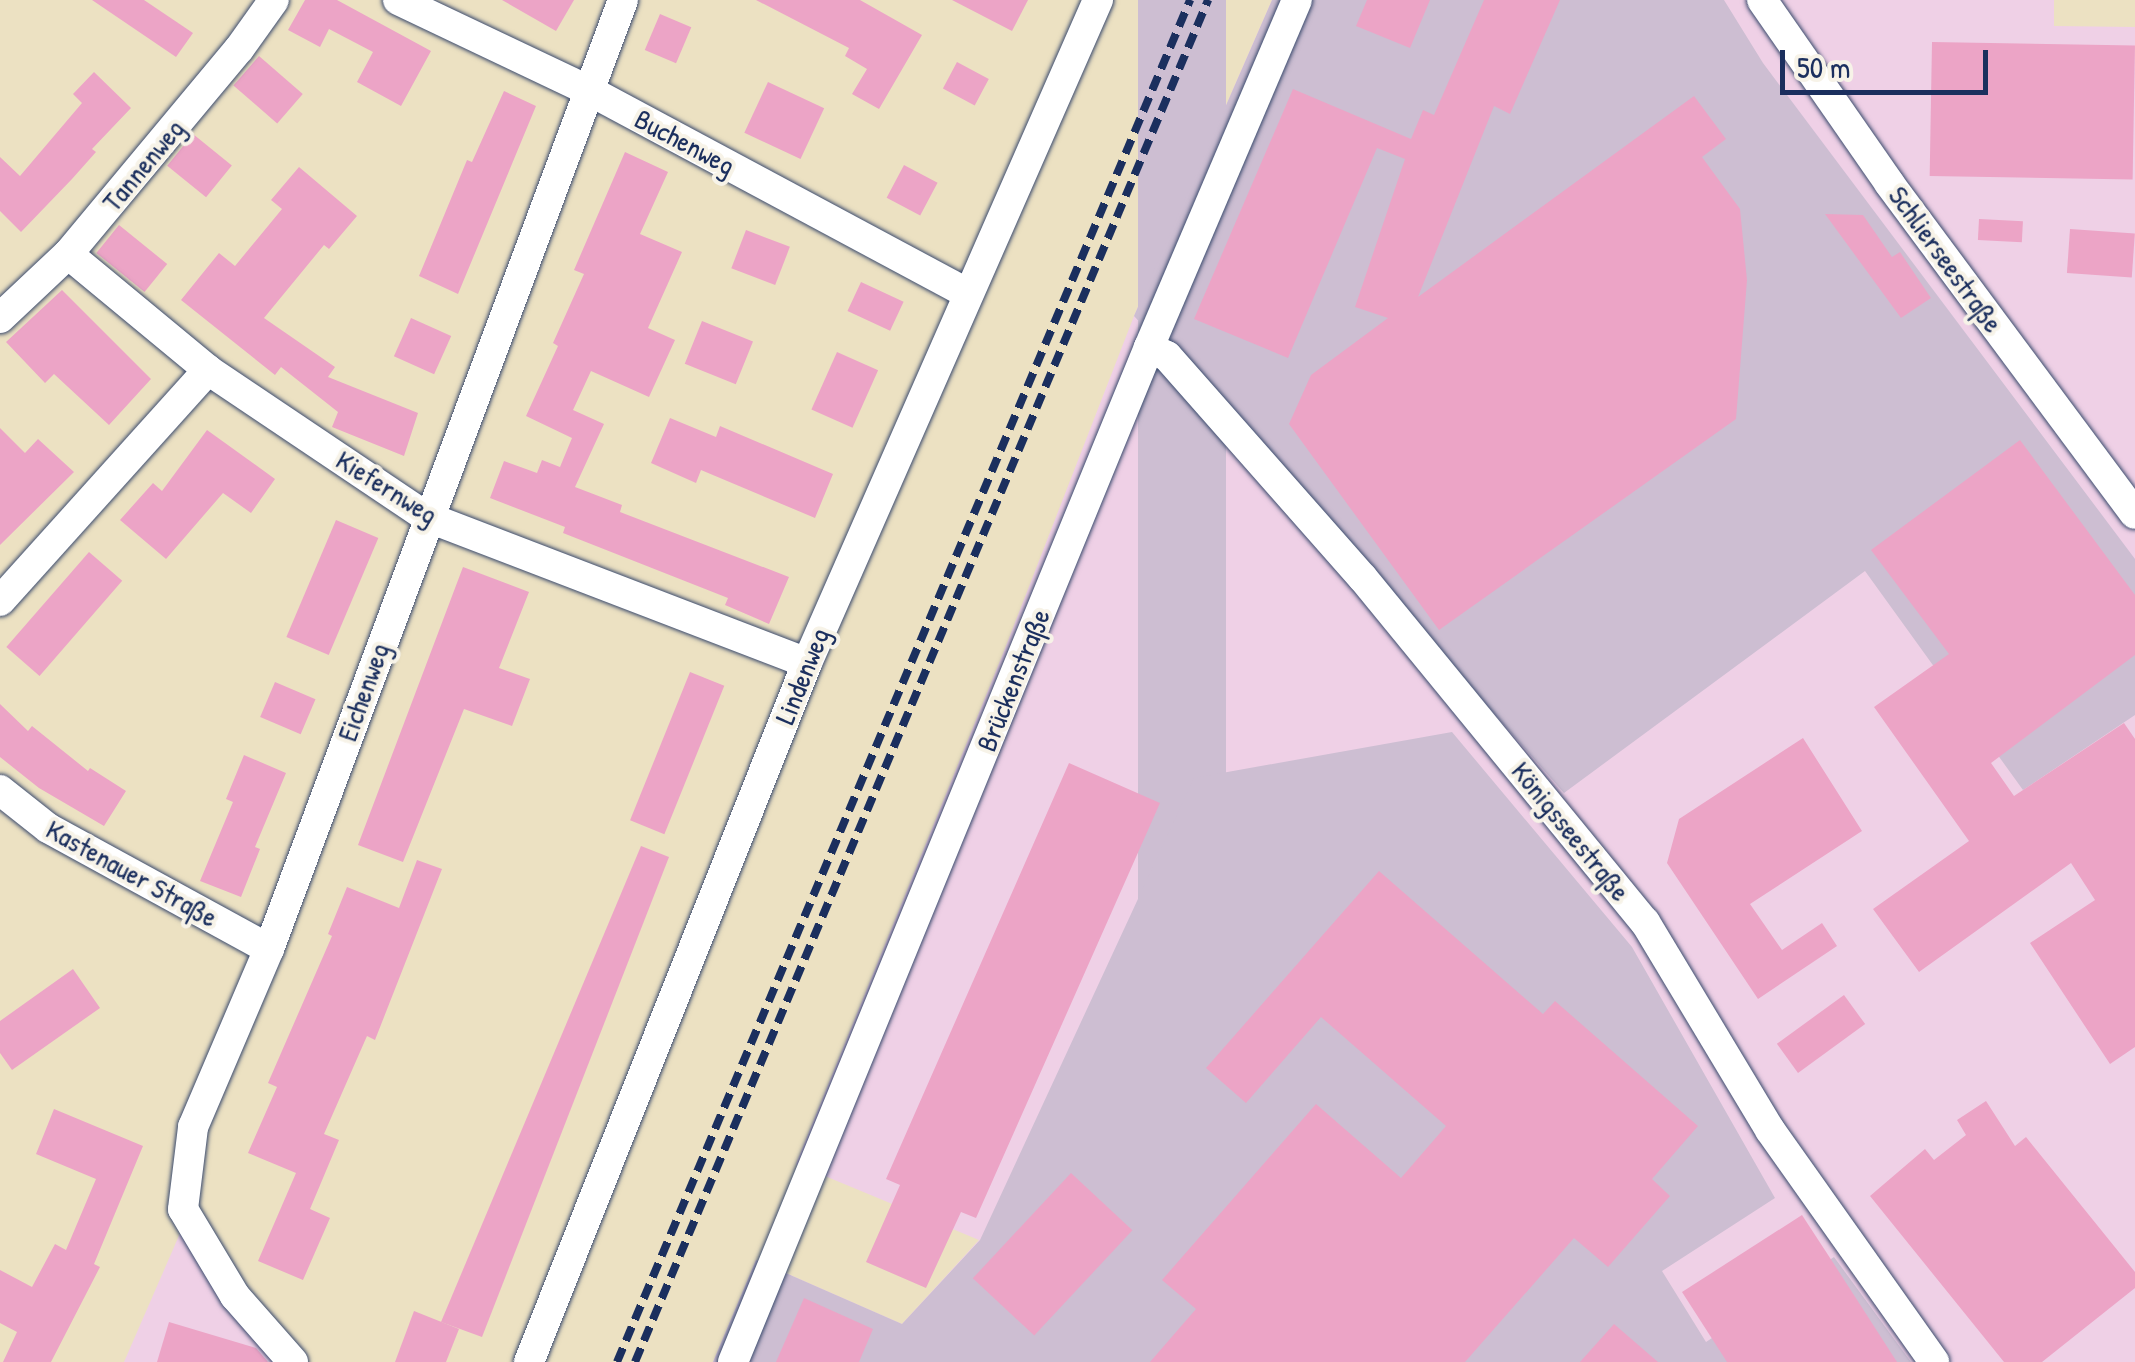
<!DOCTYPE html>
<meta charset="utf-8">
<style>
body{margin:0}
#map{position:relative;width:2135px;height:1362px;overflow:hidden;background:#ece1c2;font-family:"Patrick Hand",sans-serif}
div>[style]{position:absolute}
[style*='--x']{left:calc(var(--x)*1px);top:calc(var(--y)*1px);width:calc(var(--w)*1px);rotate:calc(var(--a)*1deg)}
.built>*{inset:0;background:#efd0e6}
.industrial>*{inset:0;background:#cdbed2;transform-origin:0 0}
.building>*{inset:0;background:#eca4c6;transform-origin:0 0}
.roads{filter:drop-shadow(0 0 2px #3a4a6d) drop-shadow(0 0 2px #3a4a6d)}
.minor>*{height:30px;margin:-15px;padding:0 15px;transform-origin:15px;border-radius:15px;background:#fff}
.rail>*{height:8px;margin-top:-4px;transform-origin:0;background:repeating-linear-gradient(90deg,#1b2f5e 0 15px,transparent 0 23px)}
span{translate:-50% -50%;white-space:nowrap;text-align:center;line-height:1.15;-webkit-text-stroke:8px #f7f3e8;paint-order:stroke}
.street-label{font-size:28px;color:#1b2f5e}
.scale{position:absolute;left:1780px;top:50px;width:208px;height:45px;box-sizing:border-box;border:5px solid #1b2f5e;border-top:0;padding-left:12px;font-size:30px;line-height:35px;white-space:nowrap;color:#1b2f5e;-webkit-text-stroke:8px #f7f3e8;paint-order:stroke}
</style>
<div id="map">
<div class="built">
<div style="clip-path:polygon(1272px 0,2054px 0,2054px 26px,2135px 27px,2135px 1362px,713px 1362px,756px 1260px,902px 1324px,979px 1240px,796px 1164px,1002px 656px,1134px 316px)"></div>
<div style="clip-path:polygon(181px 1231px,281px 1362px,124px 1362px)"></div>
</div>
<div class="industrial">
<div style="left:1138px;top:0;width:88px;height:1473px"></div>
<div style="clip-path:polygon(1272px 0,1724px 0,1763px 63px,2135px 559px,2135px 715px,2023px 790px,1865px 571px,1564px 793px,1332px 529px,1134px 316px)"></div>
<div style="clip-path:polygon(1452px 732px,1632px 947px,1775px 1198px,1662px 1271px,1706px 1342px,1834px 1257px,1911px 1362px,713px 1362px,756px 1260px,902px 1324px,980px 1240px,1194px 778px)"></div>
</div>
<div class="building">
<div style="clip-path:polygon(92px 0,144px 0,193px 33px,176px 57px)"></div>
<div style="clip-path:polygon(305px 0,337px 0,431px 51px,401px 106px,357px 82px,373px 52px,329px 29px,320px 47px,288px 30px)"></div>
<div style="clip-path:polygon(502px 0,574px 0,556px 31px)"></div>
<div style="clip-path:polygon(756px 0,860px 0,922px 35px,879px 109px,852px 94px,867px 69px,845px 56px,849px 48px)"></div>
<div style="clip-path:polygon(952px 0,1028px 0,1012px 31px)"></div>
<div style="clip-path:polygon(1367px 0,1430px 0,1410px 48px,1356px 26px)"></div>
<div style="clip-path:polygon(1484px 0,1560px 0,1510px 114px,1494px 106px,1418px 297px,1694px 96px,1726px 139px,1702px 157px,1740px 209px,1747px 280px,1736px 419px,1439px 630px,1289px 424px,1311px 375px,1388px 318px,1355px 307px,1405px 159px,1377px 148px,1288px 358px,1194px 319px,1293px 89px,1411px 139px,1423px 110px,1434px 115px)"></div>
<div style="left:660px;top:14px;width:34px;height:39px;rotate:23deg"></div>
<div style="left:1932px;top:42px;width:203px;height:134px;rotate:1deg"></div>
<div style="left:259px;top:56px;width:58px;height:39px;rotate:41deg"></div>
<div style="left:957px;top:62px;width:36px;height:30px;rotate:28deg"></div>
<div style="clip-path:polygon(94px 72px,131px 108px,92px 149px,96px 152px,72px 179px,21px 232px,0 211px,0 157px,20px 176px,82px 103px,73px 94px)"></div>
<div style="left:768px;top:82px;width:62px;height:56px;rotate:25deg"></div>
<div style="clip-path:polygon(504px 91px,536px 106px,458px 294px,419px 276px,467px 160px,472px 162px)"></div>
<div style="left:193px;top:134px;width:50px;height:41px;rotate:39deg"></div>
<div style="clip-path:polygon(625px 152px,668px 172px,640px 234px,682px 252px,648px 328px,675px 340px,649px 397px,591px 371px,573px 410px,604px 424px,575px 487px,622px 505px,620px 512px,789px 577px,769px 624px,725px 605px,728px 598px,563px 533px,565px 527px,490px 498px,504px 461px,537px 473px,542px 460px,560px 467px,572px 438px,526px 416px,558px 346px,553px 343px,584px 274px,574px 270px)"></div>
<div style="left:904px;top:165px;width:38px;height:37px;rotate:28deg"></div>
<div style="clip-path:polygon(299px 167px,357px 216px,329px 249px,324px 245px,264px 318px,335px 367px,328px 377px,418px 413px,404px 456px,332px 427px,338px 412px,281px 367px,275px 375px,181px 300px,219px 253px,235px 266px,282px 209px,271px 200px)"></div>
<div style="clip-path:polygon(1825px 214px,1863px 215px,1892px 257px,1900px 252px,1931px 298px,1901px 318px)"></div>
<div style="left:1979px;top:219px;width:44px;height:21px;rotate:3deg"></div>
<div style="left:119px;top:225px;width:62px;height:36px;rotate:39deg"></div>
<div style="left:2070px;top:229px;width:65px;height:44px;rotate:4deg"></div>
<div style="left:746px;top:230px;width:47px;height:41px;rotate:21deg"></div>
<div style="left:861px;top:282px;width:47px;height:32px;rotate:25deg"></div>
<div style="clip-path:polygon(62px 290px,151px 379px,109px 425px,54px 374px,45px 383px,6px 342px)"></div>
<div style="left:411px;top:318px;width:44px;height:42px;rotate:24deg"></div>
<div style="left:702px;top:321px;width:55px;height:46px;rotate:22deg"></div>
<div style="left:837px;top:352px;width:45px;height:63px;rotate:24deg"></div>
<div style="clip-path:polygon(670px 418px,716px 437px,720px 426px,833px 474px,815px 518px,701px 470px,696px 483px,651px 463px)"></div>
<div style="clip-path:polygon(0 428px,25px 453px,38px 439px,74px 472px,0 545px)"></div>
<div style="clip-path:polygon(207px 430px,275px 479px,251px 513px,223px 493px,166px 559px,120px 520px,153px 483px,162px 491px)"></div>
<div style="clip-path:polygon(2020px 440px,2135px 595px,2135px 655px,1991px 763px,2014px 796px,2124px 723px,2135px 739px,2135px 1047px,2110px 1064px,2030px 943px,2095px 900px,2071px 863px,1919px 972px,1873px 909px,1969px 841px,1874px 707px,1949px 654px,1871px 550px)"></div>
<div style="left:336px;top:520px;width:46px;height:127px;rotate:23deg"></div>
<div style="left:89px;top:552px;width:44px;height:126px;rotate:41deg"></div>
<div style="clip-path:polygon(463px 567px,529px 592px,499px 668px,530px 679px,512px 726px,464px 709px,403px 862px,358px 845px)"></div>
<div style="left:690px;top:672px;width:37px;height:160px;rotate:22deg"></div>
<div style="left:275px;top:682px;width:44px;height:38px;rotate:23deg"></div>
<div style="clip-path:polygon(0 704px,28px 731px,32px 726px,88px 771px,90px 768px,126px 791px,104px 826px,39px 788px,0 757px)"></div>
<div style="clip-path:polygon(1803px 738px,1862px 831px,1750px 904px,1782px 950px,1822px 923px,1837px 946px,1758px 999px,1667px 863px,1679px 819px)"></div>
<div style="clip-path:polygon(244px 755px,286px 773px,255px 847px,260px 849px,241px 897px,200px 881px,233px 802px,226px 799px)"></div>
<div style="clip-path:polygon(1069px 763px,1160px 803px,976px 1218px,961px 1212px,926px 1288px,866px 1262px,900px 1185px,886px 1179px)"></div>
<div style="clip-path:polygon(641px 846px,669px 857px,482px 1337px,441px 1322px)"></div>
<div style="clip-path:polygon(417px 860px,442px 869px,375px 1040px,367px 1036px,324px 1134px,339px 1140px,310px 1209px,330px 1218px,303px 1280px,258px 1261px,296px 1173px,248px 1153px,277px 1087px,268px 1083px,332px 936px,328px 934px,347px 887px,399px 908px)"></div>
<div style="clip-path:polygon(1379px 871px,1543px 1014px,1555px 1001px,1698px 1126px,1652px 1179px,1670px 1196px,1608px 1267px,1574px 1238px,1465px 1362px,1150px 1362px,1196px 1309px,1162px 1280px,1316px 1104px,1401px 1178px,1446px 1126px,1321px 1017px,1246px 1103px,1206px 1068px)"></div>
<div style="clip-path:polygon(73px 969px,100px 1008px,12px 1070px,0 1053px,0 1021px)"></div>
<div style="left:1844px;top:995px;width:36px;height:83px;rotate:54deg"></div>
<div style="clip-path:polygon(1986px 1101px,2015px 1146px,2026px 1137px,2135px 1272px,2135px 1288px,2042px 1362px,2004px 1362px,1870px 1196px,1925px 1149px,1934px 1160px,1966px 1135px,1957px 1120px)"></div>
<div style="clip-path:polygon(54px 1109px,143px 1146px,94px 1264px,100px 1267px,51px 1362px,3px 1362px,17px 1332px,0 1323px,0 1270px,32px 1287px,55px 1244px,66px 1250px,96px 1179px,36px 1154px)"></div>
<div style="left:1071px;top:1173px;width:84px;height:144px;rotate:43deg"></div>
<div style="clip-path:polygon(1802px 1215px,1832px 1261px,1897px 1362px,1727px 1362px,1682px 1292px)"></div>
<div style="clip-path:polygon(804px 1298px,873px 1329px,859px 1362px,776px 1362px)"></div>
<div style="clip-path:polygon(414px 1311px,459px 1329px,446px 1362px,395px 1362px)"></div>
<div style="clip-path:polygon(169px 1322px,256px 1348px,268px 1362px,157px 1362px)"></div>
<div style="clip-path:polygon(1614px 1324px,1658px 1362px,1580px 1362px)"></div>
</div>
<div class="roads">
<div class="minor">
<div style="--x:398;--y:0;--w:215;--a:25.4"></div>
<div style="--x:592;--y:92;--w:425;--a:28.2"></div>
<div style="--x:1762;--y:0;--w:223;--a:55.2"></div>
<div style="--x:1889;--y:183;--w:412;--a:53.4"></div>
<div style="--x:68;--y:254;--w:182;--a:39.6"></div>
<div style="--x:208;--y:370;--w:264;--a:33.9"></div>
<div style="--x:427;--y:517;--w:407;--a:21"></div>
<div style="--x:0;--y:318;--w:93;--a:-43.3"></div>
<div style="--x:68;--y:254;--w:267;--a:-50.2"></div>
<div style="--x:239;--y:49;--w:60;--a:-54.5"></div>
<div style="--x:1149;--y:347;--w:20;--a:27"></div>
<div style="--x:1167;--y:356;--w:296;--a:48.6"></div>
<div style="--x:1363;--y:578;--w:445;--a:50.7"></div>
<div style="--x:1645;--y:922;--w:243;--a:59"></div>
<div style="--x:1770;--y:1130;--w:284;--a:54.7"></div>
<div style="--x:0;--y:601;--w:311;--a:-48"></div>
<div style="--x:0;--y:790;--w:61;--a:38.4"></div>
<div style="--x:48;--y:828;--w:252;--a:28.7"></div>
<div style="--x:293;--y:1362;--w:88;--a:-131.3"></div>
<div style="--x:235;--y:1296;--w:101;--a:-120.9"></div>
<div style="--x:183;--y:1209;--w:83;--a:-83"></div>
<div style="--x:193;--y:1127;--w:194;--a:-66.9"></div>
<div style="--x:269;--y:949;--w:1013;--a:-69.54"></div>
<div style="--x:529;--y:1362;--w:752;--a:-68.31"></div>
<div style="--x:807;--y:663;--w:724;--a:-66.3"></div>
<div style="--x:733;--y:1362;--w:1097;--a:-67.71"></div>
<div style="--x:1149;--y:347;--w:377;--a:-66.9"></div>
</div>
</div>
<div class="rail">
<div style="--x:617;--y:1362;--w:1478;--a:-67.18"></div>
<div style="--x:635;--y:1362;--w:1478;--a:-67.18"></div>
</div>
<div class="street-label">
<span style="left:685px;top:142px;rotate:28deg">Buchenweg</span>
<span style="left:143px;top:165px;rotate:-50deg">Tannenweg</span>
<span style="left:1946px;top:259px;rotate:54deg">Schlierseestraße</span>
<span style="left:387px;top:487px;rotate:32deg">Kiefernweg</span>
<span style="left:802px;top:676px;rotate:-68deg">Lindenweg</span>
<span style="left:1013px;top:680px;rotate:-68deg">Brückenstraße</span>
<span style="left:363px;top:692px;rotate:-70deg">Eichenweg</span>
<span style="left:1571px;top:831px;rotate:51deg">Königsseestraße</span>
<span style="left:132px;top:873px;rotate:29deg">Kastenauer Straße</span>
</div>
<div class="scale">50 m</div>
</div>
